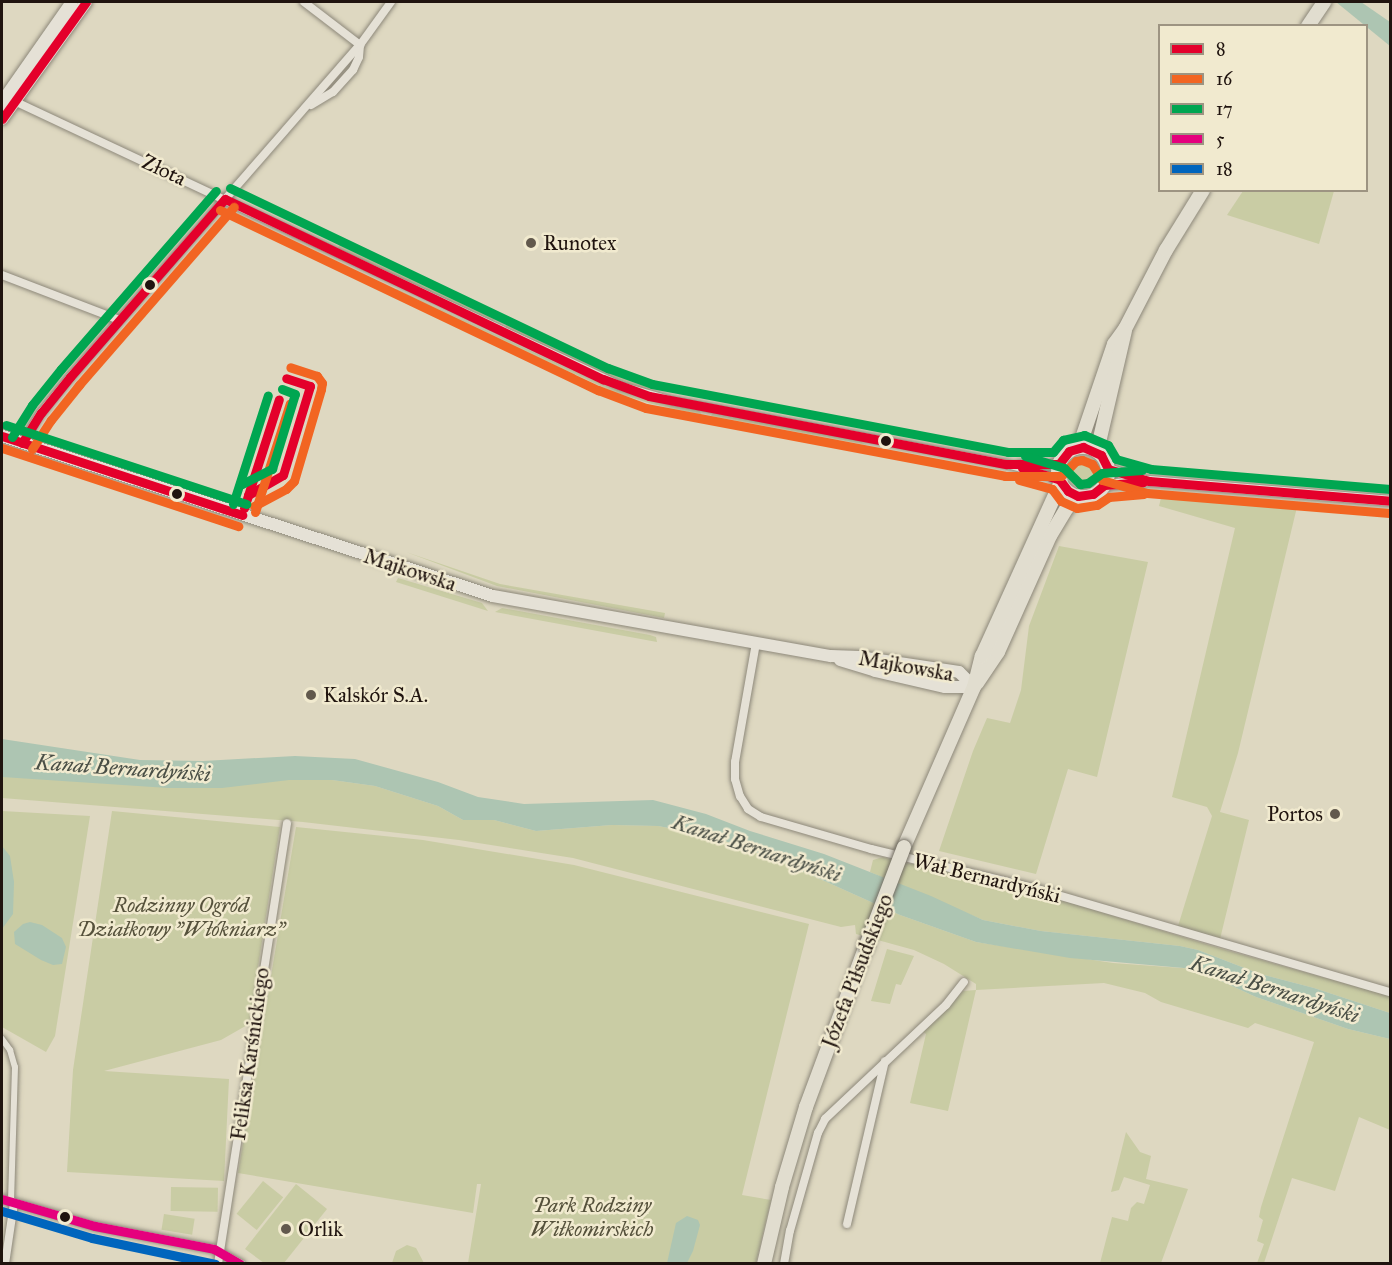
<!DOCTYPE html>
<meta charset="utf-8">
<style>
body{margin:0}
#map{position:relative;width:1392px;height:1265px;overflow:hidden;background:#ded8c1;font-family:"IM FELL Great Primer",serif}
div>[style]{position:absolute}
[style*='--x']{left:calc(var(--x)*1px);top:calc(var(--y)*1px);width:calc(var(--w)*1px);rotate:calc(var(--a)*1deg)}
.green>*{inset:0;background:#c9cca4;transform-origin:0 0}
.round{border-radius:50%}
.water>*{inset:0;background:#adc5b2}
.roads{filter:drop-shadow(0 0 2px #8d887a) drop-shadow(0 0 2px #8d887a)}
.pedestrian>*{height:6px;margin:-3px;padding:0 3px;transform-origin:3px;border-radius:3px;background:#e5e1d6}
.minor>*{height:8px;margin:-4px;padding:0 4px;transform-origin:4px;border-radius:4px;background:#e5e1d6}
.tertiary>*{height:10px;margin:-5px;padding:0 5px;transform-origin:5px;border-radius:5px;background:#e5e1d6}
.secondary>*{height:12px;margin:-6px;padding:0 6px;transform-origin:6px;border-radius:6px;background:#e5e1d6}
.primary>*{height:14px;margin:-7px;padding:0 7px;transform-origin:7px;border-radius:7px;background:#e1ddcf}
.primary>.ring{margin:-7px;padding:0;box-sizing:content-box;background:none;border:14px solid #e1ddcf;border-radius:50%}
.bridges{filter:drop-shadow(0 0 2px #726d62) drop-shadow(0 0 2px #726d62)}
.primary-bridge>*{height:14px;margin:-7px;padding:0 7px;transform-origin:7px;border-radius:7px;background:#e1ddcf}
.bus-1>*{height:9px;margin:-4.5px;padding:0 4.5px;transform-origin:4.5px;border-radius:4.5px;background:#e4002b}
.bus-2>*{height:9px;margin:-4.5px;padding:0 4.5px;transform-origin:4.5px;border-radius:4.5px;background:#f26522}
.bus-3>*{height:9px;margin:-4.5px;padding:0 4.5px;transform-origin:4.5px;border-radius:4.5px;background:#00a651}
.bus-4>*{height:9px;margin:-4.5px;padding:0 4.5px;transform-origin:4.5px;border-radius:4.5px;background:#e5007d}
.bus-5>*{height:9px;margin:-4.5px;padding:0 4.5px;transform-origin:4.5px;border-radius:4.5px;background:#0065bd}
.dots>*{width:16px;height:16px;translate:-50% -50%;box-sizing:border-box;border:3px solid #f1eacf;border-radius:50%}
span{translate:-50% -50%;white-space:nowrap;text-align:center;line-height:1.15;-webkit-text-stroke:5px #f1eacf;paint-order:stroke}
.street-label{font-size:21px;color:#20140f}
.poi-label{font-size:21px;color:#20140f}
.left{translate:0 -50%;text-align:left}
.right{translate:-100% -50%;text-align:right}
.park-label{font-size:21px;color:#55513b;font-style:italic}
.water-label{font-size:22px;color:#4a4f46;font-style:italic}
.frame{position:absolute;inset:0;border:3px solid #20140f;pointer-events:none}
.legend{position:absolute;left:1158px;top:24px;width:210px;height:168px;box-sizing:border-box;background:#f1eacf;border:2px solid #9d9482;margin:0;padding:8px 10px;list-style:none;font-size:18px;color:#20140f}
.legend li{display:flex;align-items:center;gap:12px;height:30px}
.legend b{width:30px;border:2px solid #9d9482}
</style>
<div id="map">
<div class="green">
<div style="clip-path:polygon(1243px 191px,1334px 191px,1319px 244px,1227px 215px)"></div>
<div style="clip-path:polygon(339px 245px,497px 318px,492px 321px,338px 248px)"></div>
<div style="clip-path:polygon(397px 289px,604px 385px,647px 400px,699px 410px,702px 415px,652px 404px,613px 392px,392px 290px)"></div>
<div style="clip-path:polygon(506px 322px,639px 384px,655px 387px,649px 390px,640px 388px,605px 374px,506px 328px)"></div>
<div style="clip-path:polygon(712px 414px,858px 440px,867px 445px,711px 416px)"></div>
<div class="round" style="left:1067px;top:456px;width:32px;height:32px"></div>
<div style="clip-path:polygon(1162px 494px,1297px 507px,1238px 753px,1220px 812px,1249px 820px,1220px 939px,1178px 926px,1212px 816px,1207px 807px,1172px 797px,1235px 528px,1159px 506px)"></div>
<div style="clip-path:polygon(1059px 546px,1148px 562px,1097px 777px,1068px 769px,1036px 874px,939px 851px,973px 751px,987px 718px,1010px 723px,1021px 690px,1029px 626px)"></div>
<div style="clip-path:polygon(406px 552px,500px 584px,665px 613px,664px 618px,497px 586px)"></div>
<div style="clip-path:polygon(398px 578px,482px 603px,488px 611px,396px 582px)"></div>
<div style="clip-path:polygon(502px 608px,650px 635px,656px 637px,657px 642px,495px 612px)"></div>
<div style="clip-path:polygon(2px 777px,332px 780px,375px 786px,438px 806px,463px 820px,494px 820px,536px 831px,612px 825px,658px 826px,711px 836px,780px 861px,900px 915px,976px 942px,1113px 963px,1195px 969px,1256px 997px,1348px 1029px,1390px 1039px,1390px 1130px,1359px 1117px,1335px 1191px,1292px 1178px,1264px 1263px,1257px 1263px,1264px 1244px,1257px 1241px,1263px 1220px,1259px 1217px,1261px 1207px,1314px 1042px,1255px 1023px,1248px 1028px,1161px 1002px,1145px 993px,1104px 983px,976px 990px,948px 1111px,910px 1103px,926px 1034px,922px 1031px,963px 991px,976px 990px,976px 984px,944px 964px,914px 950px,856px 934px,855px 925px,841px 927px,573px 858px,459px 840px,303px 822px,2px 798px)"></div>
<div style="clip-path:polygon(2px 811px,90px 816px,55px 1036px,46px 1052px,2px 1027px)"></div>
<div style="clip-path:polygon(112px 811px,280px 827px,249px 1024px,221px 1040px,104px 1071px,229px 1079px,224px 1181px,67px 1172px,73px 1070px)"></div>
<div style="clip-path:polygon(296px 827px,423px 840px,574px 865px,809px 924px,742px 1195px,771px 1200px,756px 1263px,468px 1263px,481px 1184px,477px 1184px,473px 1213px,238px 1173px)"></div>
<div style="clip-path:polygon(883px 857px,901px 863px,925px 865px,1048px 896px,1222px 949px,1390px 996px,1390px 1013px,1314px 988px,1260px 974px,1198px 950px,1180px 946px,1041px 931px,983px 920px,870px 872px,873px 860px)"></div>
<div style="clip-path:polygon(887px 949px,914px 956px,901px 985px,896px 984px,890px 1004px,871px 1001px)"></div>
<div style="clip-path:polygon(1126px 1132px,1140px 1152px,1151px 1156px,1146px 1179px,1188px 1189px,1161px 1263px,1100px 1263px,1112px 1217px,1128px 1221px,1131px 1208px,1137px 1202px,1144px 1204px,1150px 1185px,1124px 1177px,1119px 1190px,1111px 1192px)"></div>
<div style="left:263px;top:1181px;width:26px;height:42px;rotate:39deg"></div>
<div style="clip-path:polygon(296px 1184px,327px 1209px,284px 1263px,264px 1263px,245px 1249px)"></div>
<div style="left:171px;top:1187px;width:47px;height:24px;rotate:1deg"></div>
<div style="left:164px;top:1214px;width:31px;height:16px;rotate:9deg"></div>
<div style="clip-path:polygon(407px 1245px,416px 1248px,424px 1263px,392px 1263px,396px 1251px)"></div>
</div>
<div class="water">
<div style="clip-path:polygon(1336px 2px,1361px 2px,1390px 22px,1390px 46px)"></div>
<div style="clip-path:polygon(2px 739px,140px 760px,203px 761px,295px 756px,355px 759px,438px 782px,478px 797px,524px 804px,653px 800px,706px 814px,750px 831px,824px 854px,931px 896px,983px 920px,1041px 931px,1180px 946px,1198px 950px,1260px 974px,1314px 988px,1390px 1013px,1390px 1039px,1348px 1029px,1256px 997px,1195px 969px,1070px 958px,976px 942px,900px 915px,780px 861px,711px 836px,658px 826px,612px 825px,536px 831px,494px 820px,463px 820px,438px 806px,375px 786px,332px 780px,289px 780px,222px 788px,168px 788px,2px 777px)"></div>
<div style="clip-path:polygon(2px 846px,10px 856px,14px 882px,13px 914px,2px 929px)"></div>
<div style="clip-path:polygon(30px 922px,42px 925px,62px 938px,66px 947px,62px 964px,53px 965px,41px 960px,15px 944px,14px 932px,23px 924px)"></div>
<div style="clip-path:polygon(687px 1216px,698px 1220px,700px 1225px,693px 1251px,687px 1263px,667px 1263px,676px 1223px)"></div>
</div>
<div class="roads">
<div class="pedestrian">
<div style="--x:2;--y:1039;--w:14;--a:54"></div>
<div style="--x:10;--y:1050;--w:18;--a:74"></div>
<div style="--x:15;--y:1067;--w:135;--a:91.7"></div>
</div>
<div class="minor">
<div style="--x:304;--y:2;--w:71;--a:37.5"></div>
<div style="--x:12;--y:100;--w:673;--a:25.16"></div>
<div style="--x:621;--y:386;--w:54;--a:16.1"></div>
<div style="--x:673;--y:401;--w:340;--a:10.7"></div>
<div style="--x:1007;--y:464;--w:54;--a:16.1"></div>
<div style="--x:311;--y:105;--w:26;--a:-31"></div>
<div style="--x:333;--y:92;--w:30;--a:-48"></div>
<div style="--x:353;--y:70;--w:14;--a:-65"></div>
<div style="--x:359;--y:57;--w:12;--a:-85"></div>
<div style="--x:2;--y:275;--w:125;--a:21"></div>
<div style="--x:22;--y:443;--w:36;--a:-58"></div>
<div style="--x:41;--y:413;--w:46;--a:-51.1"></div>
<div style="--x:70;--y:377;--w:441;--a:-48.9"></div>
<div style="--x:360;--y:45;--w:53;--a:-54.2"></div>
<div style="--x:1020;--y:464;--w:39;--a:0"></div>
<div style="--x:756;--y:643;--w:121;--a:100"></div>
<div style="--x:735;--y:762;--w:17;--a:90"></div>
<div style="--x:735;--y:779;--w:18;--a:74"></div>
<div style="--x:740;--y:796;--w:15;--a:58"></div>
<div style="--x:748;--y:809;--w:15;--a:32"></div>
<div style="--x:761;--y:817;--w:115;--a:16.2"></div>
<div style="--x:871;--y:849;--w:171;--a:13.5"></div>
<div style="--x:1037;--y:889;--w:368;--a:16.3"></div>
<div style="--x:2;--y:1199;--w:97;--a:16.2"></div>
<div style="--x:95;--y:1226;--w:121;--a:10.9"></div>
<div style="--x:214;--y:1249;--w:31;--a:29"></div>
<div style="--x:847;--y:1224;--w:167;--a:-76.9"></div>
<div style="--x:5;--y:1264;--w:62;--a:-81.6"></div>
<div style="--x:218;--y:1264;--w:446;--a:-81.1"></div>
<div style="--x:784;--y:1264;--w:34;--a:-80"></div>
<div style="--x:790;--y:1231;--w:102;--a:-74.1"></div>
<div style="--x:818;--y:1133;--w:16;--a:-63"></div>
<div style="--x:825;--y:1119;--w:166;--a:-43.3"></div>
<div style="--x:946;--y:1005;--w:29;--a:-52"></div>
</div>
<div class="tertiary">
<div style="--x:1108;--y:469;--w:37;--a:17"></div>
<div style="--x:1104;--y:485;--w:45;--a:-5.1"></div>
<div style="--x:1149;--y:481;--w:242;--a:4.7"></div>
</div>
<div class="secondary">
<div style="--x:2;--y:102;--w:122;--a:-55"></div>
<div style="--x:2;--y:119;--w:144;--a:-54.3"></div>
<div style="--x:2;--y:436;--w:516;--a:18.05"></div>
<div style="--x:493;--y:596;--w:343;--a:10.1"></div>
<div style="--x:831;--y:656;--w:28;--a:2"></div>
<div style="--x:859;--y:657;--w:101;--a:8.5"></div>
<div style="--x:959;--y:672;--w:21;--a:45"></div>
<div style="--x:840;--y:660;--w:37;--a:17"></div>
<div style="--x:875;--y:671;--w:72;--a:12.9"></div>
<div style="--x:945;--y:687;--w:29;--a:0"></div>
</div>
<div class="primary">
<div style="--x:1308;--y:26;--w:29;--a:-56"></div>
<div style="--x:1079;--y:447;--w:109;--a:-71.2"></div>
<div style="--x:1114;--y:344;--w:19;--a:-54"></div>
<div style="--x:1125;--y:329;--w:89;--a:-62.6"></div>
<div style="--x:1166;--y:250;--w:70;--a:-58.3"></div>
<div class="ring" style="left:1058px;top:447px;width:36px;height:36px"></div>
<div style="--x:1097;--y:451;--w:123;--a:-76.9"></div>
<div style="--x:977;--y:683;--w:37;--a:-56"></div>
<div style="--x:998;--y:652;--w:127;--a:-65.9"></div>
<div style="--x:1050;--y:536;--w:33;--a:-59"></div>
<div style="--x:1067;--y:508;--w:16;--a:-47"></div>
<div style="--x:904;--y:847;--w:175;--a:-66.4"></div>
<div style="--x:974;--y:687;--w:32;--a:-76"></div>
<div style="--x:982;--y:656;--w:191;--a:-65.6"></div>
<div style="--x:764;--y:1264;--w:79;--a:-76.8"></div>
<div style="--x:782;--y:1187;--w:84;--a:-73.3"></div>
<div style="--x:806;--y:1107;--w:172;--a:-69.6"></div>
</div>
</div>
<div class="bridges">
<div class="primary-bridge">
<div style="--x:866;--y:946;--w:106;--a:-69"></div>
</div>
</div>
<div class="bus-1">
<div style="--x:2;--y:119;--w:144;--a:-54.3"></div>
<div style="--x:225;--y:199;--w:419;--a:25.5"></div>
<div style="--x:603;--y:379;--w:49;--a:20.3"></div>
<div style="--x:649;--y:396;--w:364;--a:10.8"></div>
<div style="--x:1007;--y:464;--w:52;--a:0"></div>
<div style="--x:1059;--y:464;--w:16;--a:-52"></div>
<div style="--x:1069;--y:451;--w:15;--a:-16"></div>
<div style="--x:1083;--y:447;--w:20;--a:24"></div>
<div style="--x:1101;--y:455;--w:16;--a:63"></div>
<div style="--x:1108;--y:469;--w:43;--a:16.3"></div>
<div style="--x:1149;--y:481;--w:242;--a:4.7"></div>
<div style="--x:2;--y:436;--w:253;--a:18.2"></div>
<div style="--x:22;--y:443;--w:36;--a:-58"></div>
<div style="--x:41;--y:413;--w:46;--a:-51.1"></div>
<div style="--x:70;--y:377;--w:236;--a:-49"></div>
<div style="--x:1022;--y:468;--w:39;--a:17"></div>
<div style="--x:1059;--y:479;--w:15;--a:53"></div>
<div style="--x:1068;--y:491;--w:11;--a:27"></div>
<div style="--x:1078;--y:496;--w:15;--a:-8"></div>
<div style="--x:1093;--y:494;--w:14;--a:-39"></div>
<div style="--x:1104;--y:485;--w:39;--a:-4"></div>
<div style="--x:248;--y:495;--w:40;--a:-29.7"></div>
<div style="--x:283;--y:475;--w:93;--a:-73.1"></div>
<div style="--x:310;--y:386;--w:25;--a:-162"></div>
<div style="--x:244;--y:508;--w:114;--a:-72.2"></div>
</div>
<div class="bus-2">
<div style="--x:220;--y:210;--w:419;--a:25.5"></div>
<div style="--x:598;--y:390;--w:51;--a:20.6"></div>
<div style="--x:646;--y:408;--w:365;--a:10.7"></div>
<div style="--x:1005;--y:476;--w:56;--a:0"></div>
<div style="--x:1061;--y:476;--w:21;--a:-45"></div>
<div style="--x:1076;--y:461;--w:6;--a:-9"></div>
<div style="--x:1082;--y:460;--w:11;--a:22"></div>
<div style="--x:1092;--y:464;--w:19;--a:58"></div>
<div style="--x:1102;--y:480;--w:47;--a:16.1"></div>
<div style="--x:1147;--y:493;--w:243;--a:4.7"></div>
<div style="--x:2;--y:448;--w:249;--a:18.3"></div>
<div style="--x:32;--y:449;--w:35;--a:-57"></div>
<div style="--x:51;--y:420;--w:45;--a:-51.3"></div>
<div style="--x:79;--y:385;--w:236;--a:-49"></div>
<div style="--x:1019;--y:480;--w:34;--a:15"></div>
<div style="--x:1052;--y:489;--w:15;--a:53"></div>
<div style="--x:1061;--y:501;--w:17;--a:24"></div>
<div style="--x:1077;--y:508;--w:20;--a:-9"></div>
<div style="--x:1097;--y:505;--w:14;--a:-34"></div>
<div style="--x:1109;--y:497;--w:35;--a:-5"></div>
<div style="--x:254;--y:506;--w:36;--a:-28"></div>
<div style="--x:286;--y:489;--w:11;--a:-45"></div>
<div style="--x:294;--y:481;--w:96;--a:-73.6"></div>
<div style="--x:321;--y:389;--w:6;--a:-81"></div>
<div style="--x:322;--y:383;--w:9;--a:-126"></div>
<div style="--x:317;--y:376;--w:28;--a:-162"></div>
<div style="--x:255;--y:512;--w:114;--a:-72.2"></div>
</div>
<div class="bus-3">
<div style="--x:230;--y:188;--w:419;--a:25.5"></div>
<div style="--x:608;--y:368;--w:47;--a:20"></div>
<div style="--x:652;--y:384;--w:362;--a:10.8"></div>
<div style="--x:1008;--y:452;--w:45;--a:0"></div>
<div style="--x:1053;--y:452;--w:16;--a:-50"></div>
<div style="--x:1063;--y:440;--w:22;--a:-13"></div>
<div style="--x:1084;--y:435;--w:26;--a:23"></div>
<div style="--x:1108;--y:445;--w:16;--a:60"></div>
<div style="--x:1116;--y:459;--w:36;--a:16"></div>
<div style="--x:1151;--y:469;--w:240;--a:4.8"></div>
<div style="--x:6;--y:425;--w:253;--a:18.2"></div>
<div style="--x:12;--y:437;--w:38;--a:-58"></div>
<div style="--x:32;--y:405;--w:46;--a:-51.1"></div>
<div style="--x:61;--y:369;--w:236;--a:-49"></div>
<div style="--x:1025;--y:456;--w:41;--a:17.1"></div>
<div style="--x:1064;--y:468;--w:23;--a:45"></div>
<div style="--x:1080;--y:484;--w:8;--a:-7"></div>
<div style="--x:1088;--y:483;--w:17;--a:-36"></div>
<div style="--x:1102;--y:473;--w:40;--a:-4.3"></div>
<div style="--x:242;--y:484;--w:34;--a:-27"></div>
<div style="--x:272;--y:469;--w:78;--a:-73"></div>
<div style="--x:295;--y:394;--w:14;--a:-159"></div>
<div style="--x:233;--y:504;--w:114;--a:-72.2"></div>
</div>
<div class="bus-4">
<div style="--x:2;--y:1199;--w:97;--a:16.2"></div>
<div style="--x:95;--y:1226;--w:121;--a:10.9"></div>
<div style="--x:214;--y:1249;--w:30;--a:30"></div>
</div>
<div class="bus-5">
<div style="--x:2;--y:1211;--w:94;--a:16.7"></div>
<div style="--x:92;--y:1238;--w:126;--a:11.9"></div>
</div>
<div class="dots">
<div style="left:531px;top:243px;background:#62594d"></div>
<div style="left:150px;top:285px;background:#20140f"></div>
<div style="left:886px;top:441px;background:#20140f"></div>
<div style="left:177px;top:494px;background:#20140f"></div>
<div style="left:311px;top:695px;background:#62594d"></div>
<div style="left:1335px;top:814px;background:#62594d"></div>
<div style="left:65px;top:1217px;background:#20140f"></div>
<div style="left:286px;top:1229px;background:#62594d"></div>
</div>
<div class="street-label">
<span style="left:164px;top:170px;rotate:25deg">Złota</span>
<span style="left:410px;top:570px;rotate:18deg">Majkowska</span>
<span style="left:906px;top:666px;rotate:10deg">Majkowska</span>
<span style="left:987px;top:878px;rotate:14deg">Wał Bernardyński</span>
<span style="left:857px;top:971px;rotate:-69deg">Józefa Piłsudskiego</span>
<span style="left:250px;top:1054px;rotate:-82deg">Feliksa Karśnickiego</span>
</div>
<div class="poi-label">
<span class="left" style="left:543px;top:243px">Runotex</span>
<span class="left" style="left:323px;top:695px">Kalskór S.A.</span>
<span class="right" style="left:1323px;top:814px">Portos</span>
<span class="left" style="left:298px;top:1229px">Orlik</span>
</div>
<div class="park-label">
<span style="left:181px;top:917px">Rodzinny Ogród<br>Działkowy "Włókniarz"</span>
<span style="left:592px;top:1217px">Park Rodziny<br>Wiłkomirskich</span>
</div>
<div class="water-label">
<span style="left:123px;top:768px;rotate:4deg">Kanał Bernardyński</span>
<span style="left:757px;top:848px;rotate:18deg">Kanał Bernardyński</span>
<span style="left:1275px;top:989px;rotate:18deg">Kanał Bernardyński</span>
</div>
<div class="frame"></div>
<ul class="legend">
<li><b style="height:8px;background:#e4002b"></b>8</li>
<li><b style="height:8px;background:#f26522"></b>16</li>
<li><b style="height:8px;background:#00a651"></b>17</li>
<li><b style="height:8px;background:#e5007d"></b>5</li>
<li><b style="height:8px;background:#0065bd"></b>18</li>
</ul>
</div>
